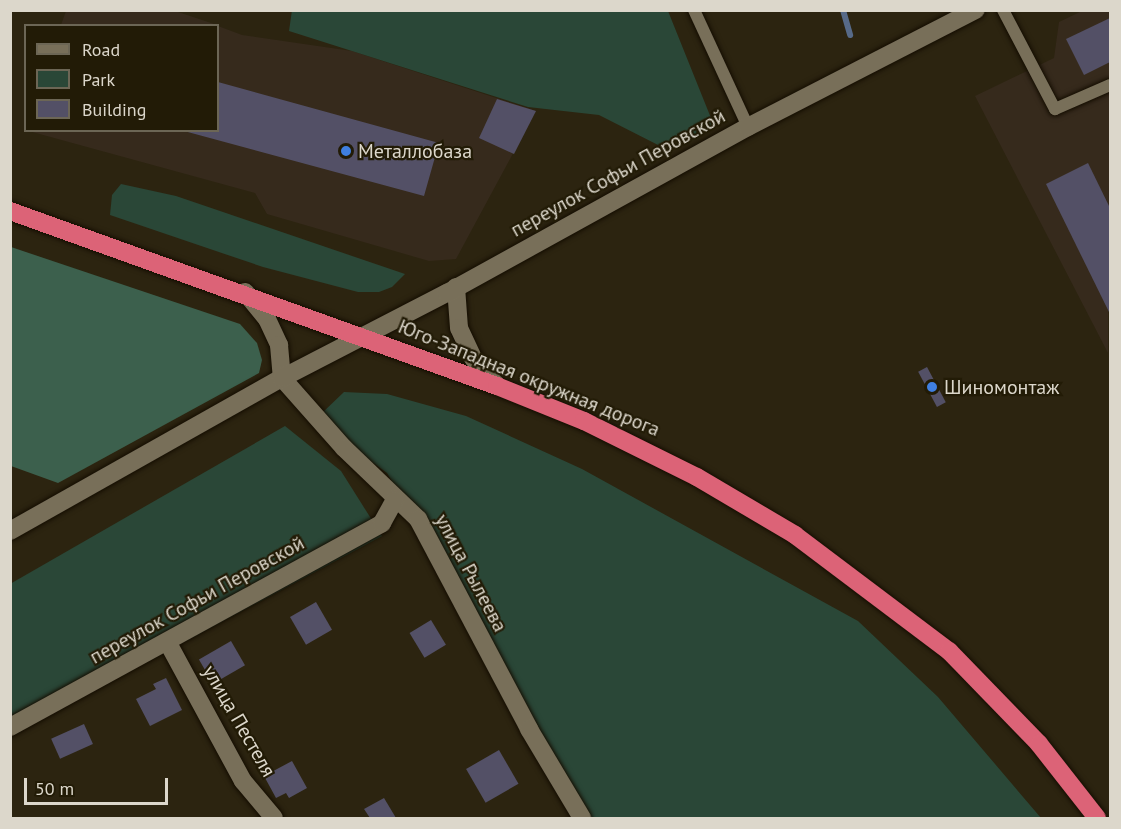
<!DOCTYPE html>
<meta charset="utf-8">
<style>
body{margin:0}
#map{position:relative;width:1121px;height:829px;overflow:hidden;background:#2c2410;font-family:"PT Sans",sans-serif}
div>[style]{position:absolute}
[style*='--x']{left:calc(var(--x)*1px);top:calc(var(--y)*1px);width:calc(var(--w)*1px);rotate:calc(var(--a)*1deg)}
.industrial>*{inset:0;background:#362a1c}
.green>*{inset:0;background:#2a4737}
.forest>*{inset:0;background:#3c604d}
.stream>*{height:6px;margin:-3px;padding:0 3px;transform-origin:3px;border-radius:3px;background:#576a88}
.building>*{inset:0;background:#535066;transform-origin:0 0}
.roads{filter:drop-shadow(0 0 2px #140d00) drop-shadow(0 0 2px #140d00)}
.lane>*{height:12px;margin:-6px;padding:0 6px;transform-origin:6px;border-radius:6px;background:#786f59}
.street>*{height:18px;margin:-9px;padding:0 9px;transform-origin:9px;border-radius:9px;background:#786f59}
.highway>*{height:18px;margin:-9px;padding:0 9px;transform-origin:9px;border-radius:9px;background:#dc6377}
.dots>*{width:16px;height:16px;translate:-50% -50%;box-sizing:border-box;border:3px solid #221b06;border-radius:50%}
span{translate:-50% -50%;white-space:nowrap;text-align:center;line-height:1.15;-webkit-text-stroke:4.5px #221b06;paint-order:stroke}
.poi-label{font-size:20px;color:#dcd7cb}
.left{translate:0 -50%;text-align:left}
.street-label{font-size:20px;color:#dcd7cb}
.frame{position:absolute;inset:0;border:12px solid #dcd7cb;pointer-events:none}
.legend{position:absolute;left:24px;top:24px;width:195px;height:108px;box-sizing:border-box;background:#221b06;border:2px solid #6c6655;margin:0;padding:8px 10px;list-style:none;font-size:18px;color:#dcd7cb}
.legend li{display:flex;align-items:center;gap:12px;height:30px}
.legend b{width:30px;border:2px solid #6c6655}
.scale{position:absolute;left:24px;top:778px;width:144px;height:27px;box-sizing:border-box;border:3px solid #dcd7cb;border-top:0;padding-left:8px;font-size:18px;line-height:21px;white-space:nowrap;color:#dcd7cb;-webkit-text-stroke:4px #221b06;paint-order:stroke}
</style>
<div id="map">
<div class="industrial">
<div style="clip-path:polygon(66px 11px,175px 11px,217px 25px,61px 25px)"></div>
<div style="clip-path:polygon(1082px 11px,1110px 11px,1108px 353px,975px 96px,1054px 58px,1059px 22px)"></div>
<div style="clip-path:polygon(218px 26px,242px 35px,352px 51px,536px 111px,456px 259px,429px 261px,267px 214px,255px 193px,25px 130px,218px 130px)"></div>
</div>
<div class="green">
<div style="clip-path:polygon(292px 10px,668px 11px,715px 128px,660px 146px,599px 115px,528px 107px,289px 31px)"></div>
<div style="clip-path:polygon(121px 184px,176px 196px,405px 274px,392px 287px,379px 292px,358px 292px,263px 267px,110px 215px,112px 195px)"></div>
<div style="clip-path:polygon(344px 392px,387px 394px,466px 416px,582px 469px,858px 621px,938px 697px,1041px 818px,588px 818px,387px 473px,343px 441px,322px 413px)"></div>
<div style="clip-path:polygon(285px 426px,341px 471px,382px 536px,11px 735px,10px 584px)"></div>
</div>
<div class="forest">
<div style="clip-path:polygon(11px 247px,240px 324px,257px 343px,262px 360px,259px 373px,58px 483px,11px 466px)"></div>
</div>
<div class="stream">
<div style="--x:843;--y:10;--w:26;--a:74"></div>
</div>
<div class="building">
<div style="clip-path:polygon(1110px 18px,1110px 62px,1084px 75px,1066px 39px)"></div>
<div style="clip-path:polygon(218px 82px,439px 143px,424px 196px,184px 131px,218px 130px)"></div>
<div style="clip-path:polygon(497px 99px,536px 111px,514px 154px,479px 138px)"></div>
<div style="clip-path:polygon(1088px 163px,1110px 208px,1110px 314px,1046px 184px)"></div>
<div style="left:927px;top:367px;width:40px;height:10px;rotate:62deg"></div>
<div style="left:316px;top:602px;width:32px;height:30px;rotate:60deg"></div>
<div style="left:431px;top:620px;width:29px;height:25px;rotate:59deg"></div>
<div style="left:231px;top:641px;width:28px;height:37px;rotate:60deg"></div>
<div style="clip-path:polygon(166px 678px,182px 710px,150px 726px,136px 699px,156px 689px,153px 684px)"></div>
<div style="left:84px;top:724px;width:22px;height:36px;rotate:66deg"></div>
<div style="left:499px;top:750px;width:39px;height:38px;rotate:60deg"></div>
<div style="clip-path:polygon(292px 761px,307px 788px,289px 798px,286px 793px,276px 798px,264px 776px)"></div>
<div style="clip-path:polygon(384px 798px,396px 818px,370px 818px,364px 809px)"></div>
</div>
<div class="roads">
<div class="lane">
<div style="--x:694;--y:10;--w:129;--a:65.2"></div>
<div style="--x:1003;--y:10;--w:112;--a:62.3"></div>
<div style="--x:1055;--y:109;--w:60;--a:-23.6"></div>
</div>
<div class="street">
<div style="--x:456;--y:287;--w:41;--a:85.8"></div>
<div style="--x:459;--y:328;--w:33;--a:65"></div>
<div style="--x:473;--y:358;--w:37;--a:49"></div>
<div style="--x:245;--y:292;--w:35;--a:51"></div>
<div style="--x:267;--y:319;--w:29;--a:65"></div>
<div style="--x:279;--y:345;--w:33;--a:85"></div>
<div style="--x:282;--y:378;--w:94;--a:48.5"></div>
<div style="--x:344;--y:448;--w:103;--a:43.8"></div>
<div style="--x:418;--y:519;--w:238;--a:62.1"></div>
<div style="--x:529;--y:729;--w:104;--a:59.2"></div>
<div style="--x:10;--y:531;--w:312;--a:-29.4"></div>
<div style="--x:282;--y:378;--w:186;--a:-27.3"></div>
<div style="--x:447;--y:293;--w:344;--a:-28.9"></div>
<div style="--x:748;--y:127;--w:256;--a:-27.2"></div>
<div style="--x:168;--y:643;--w:157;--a:61.5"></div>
<div style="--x:243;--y:781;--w:48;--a:50"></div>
<div style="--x:10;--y:727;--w:424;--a:-28.7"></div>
<div style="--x:382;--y:523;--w:26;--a:-61"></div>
</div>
<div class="highway">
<div style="--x:10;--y:211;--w:517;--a:19.77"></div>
<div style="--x:497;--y:386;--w:94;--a:21.9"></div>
<div style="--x:584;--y:421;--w:126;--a:26.4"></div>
<div style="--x:697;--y:477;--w:114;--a:30.6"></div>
<div style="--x:795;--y:535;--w:193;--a:37"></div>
<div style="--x:949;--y:651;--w:129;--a:45.9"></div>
<div style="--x:1039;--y:744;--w:94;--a:51.9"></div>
</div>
</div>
<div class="dots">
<div style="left:346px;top:151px;background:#3f7fe0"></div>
<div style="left:932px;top:387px;background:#3f7fe0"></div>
</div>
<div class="poi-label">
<span class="left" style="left:358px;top:151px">Металлобаза</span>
<span class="left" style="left:944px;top:387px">Шиномонтаж</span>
</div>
<div class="street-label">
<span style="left:618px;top:173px;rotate:-29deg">переулок Софьи Перовской</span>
<span style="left:529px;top:378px;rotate:22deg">Юго-Западная окружная дорога</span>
<span style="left:471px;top:573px;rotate:62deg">улица Рылеева</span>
<span style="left:197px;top:600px;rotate:-29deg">переулок Софьи Перовской</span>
<span style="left:239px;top:721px;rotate:60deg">улица Пестеля</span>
</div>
<div class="frame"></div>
<ul class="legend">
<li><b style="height:8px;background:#786f59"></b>Road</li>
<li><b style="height:16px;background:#2a4737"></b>Park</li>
<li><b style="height:16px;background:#535066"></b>Building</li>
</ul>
<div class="scale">50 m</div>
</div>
